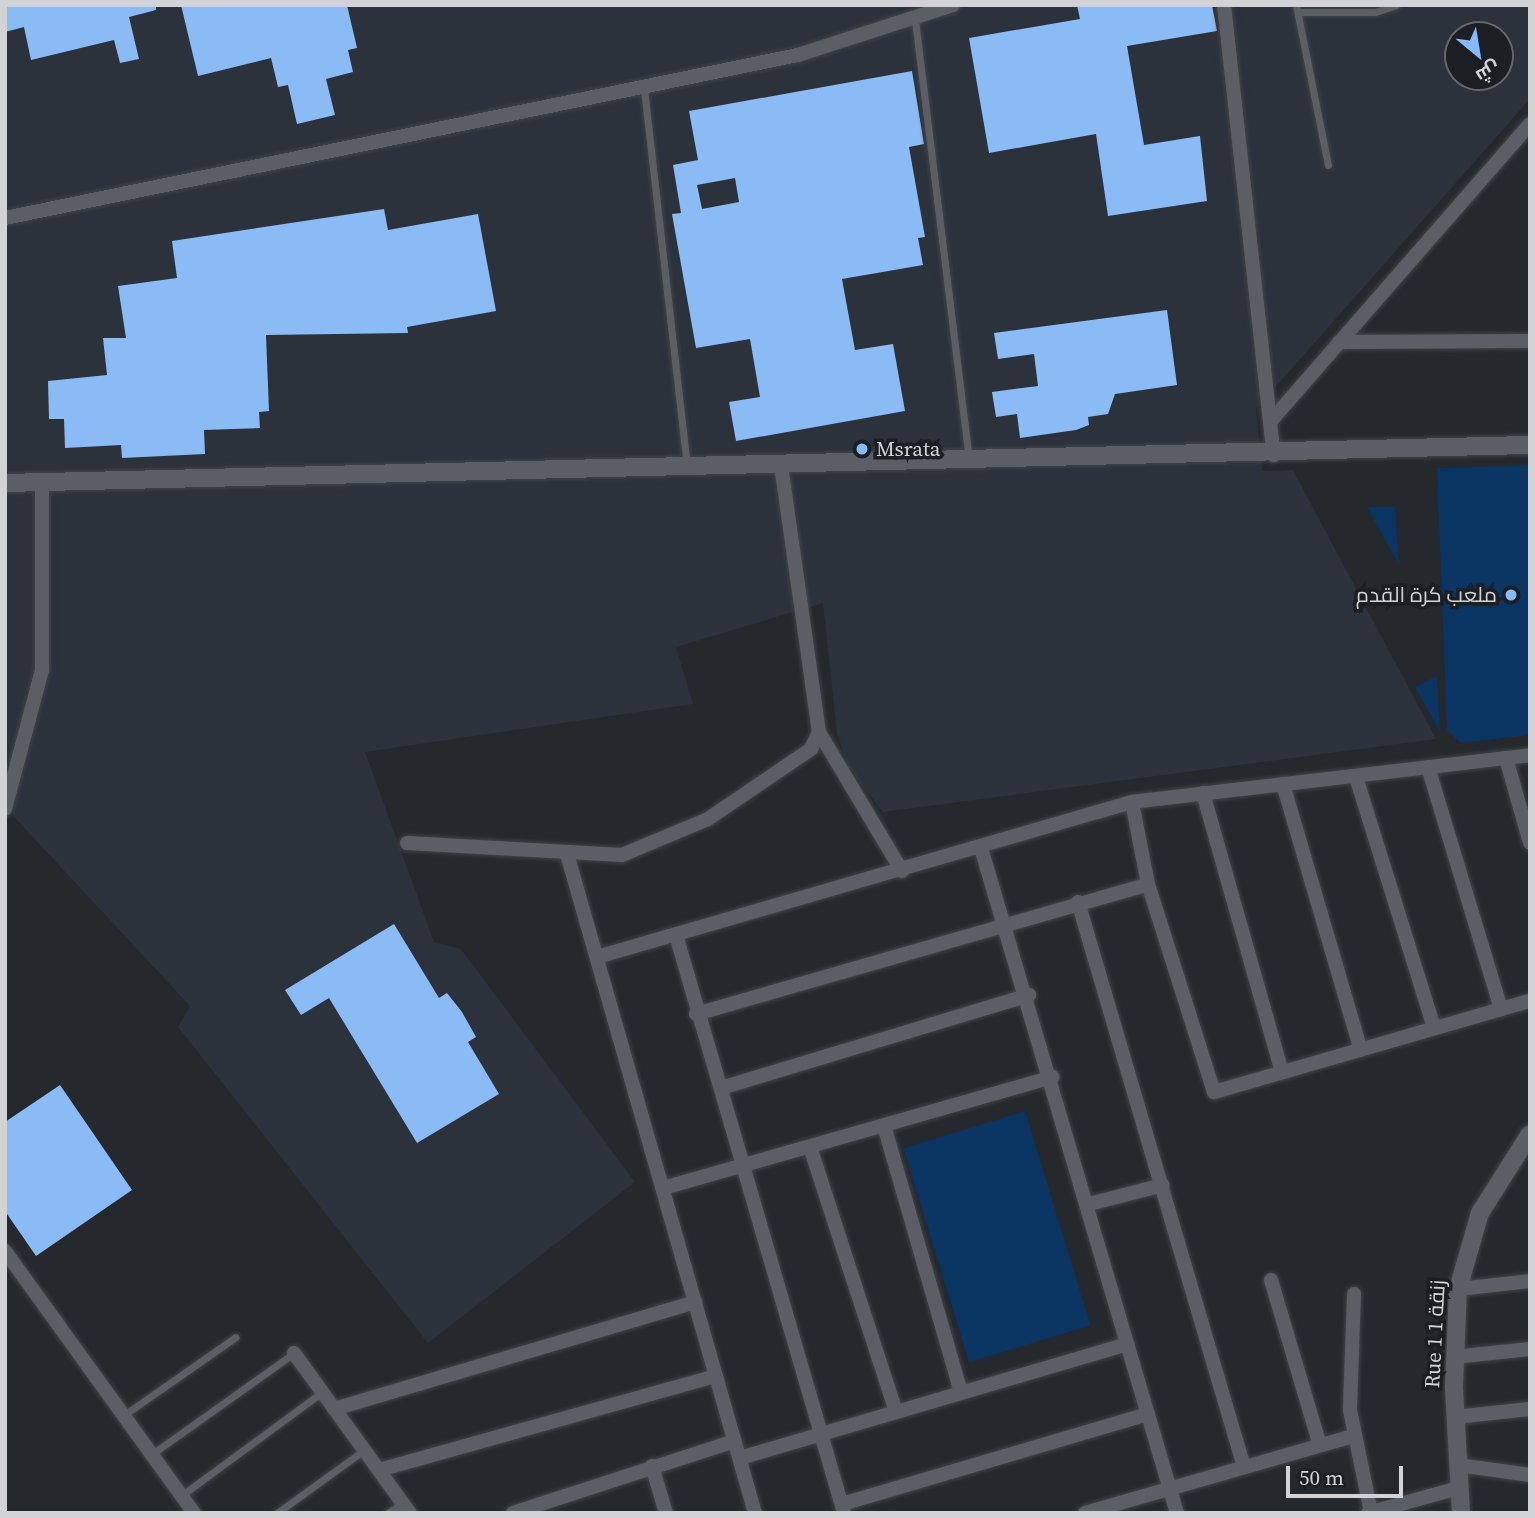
<!DOCTYPE html>
<meta charset="utf-8">
<style>
body{margin:0}
#map{position:relative;width:1535px;height:1518px;overflow:hidden;background:#25282d;font-family:"Source Serif 4",Cairo,serif}
div>[style]{position:absolute}
[style*='--x']{left:calc(var(--x)*1px);top:calc(var(--y)*1px);width:calc(var(--w)*1px);rotate:calc(var(--a)*1deg)}
.built>*{inset:0;background:#2b323c}
.green>*{inset:0;background:#0a3563;transform-origin:0 0}
.building>*{inset:0;background:#8bbbf5}
.roads{filter:drop-shadow(0 0 2px #414347) drop-shadow(0 0 2px #414347)}
.service>*{height:7px;margin:-3.5px;padding:0 3.5px;transform-origin:3.5px;border-radius:3.5px;background:#5b5f65}
.minor>*{height:14px;margin:-7px;padding:0 7px;transform-origin:7px;border-radius:7px;background:#5b5f65}
.tertiary>*{height:18px;margin:-9px;padding:0 9px;transform-origin:9px;border-radius:9px;background:#5b5f65}
.dots>*{width:19px;height:19px;translate:-50% -50%;box-sizing:border-box;border:4px solid #1b1f23;border-radius:50%}
span{translate:-50% -50%;white-space:nowrap;text-align:center;line-height:1.15;-webkit-text-stroke:7px #1b1f23;paint-order:stroke}
.poi-label{font-size:21px;color:#d1d3d6}
.left{translate:0 -50%;text-align:left}
.right{translate:-100% -50%;text-align:right}
.street-label{font-size:21px;color:#d1d3d6}
.frame{position:absolute;inset:0;border:7px solid #d1d3d6;pointer-events:none}
.north{position:absolute;left:1444px;top:21px;width:70px;height:70px;box-sizing:border-box;background:#1b1f23;border:2px solid #64676b;border-radius:50%;rotate:150deg;font-size:19px;font-weight:700;line-height:28px;text-align:center;color:#d1d3d6}
.north::after{content:'';display:block;margin:auto;width:24px;height:32px;background:#86bbfb;clip-path:polygon(50% 0,100% 100%,50% 72%,0 100%)}
.scale{position:absolute;left:1286px;top:1466px;width:117px;height:32px;box-sizing:border-box;border:4px solid #d1d3d6;border-top:0;padding-left:9px;font-size:21px;line-height:24px;white-space:nowrap;color:#d1d3d6;-webkit-text-stroke:5px #1b1f23;paint-order:stroke}
</style>
<div id="map">
<div class="built">
<div style="clip-path:polygon(evenodd,5px 5px,1530px 5px,1530px 99px,1256px 409px,1262px 471px,1293px 470px,1436px 739px,883px 812px,849px 768px,837px 734px,823px 603px,676px 647px,693px 704px,365px 752px,434px 942px,461px 949px,635px 1182px,428px 1343px,178px 1027px,190px 1006px,15px 818px,5px 799px,5px 5px,1458px 35px,1500px 35px,1500px 77px,1458px 77px,1458px 35px)"></div>
</div>
<div class="green">
<div style="clip-path:polygon(1530px 465px,1530px 735px,1461px 743px,1447px 730px,1437px 468px)"></div>
<div style="clip-path:polygon(1367px 507px,1395px 507px,1399px 565px)"></div>
<div style="clip-path:polygon(1437px 676px,1440px 732px,1415px 687px)"></div>
<div style="left:1025px;top:1111px;width:224px;height:127px;rotate:73deg"></div>
</div>
<div class="building">
<div style="clip-path:polygon(5px 5px,156px 5px,156px 10px,129px 17px,139px 59px,120px 63px,114px 40px,31px 60px,24px 27px,5px 32px)"></div>
<div style="clip-path:polygon(181px 5px,347px 5px,357px 48px,348px 50px,353px 72px,326px 79px,335px 115px,297px 124px,288px 85px,278px 87px,271px 58px,198px 76px)"></div>
<div style="clip-path:polygon(1077px 5px,1212px 5px,1217px 31px,1127px 46px,1144px 145px,1200px 136px,1207px 201px,1108px 216px,1096px 134px,989px 153px,969px 38px,1080px 19px)"></div>
<div style="clip-path:polygon(evenodd,912px 71px,924px 144px,909px 147px,925px 237px,918px 238px,923px 265px,842px 279px,855px 350px,893px 344px,905px 411px,736px 441px,729px 402px,760px 397px,750px 339px,696px 348px,672px 214px,681px 213px,673px 165px,698px 160px,689px 111px,912px 71px,735px 178px,739px 202px,702px 209px,697px 185px,735px 178px)"></div>
<div style="clip-path:polygon(384px 209px,388px 230px,478px 214px,496px 311px,407px 327px,408px 333px,266px 335px,269px 411px,259px 412px,260px 428px,204px 430px,205px 454px,122px 458px,121px 445px,65px 448px,64px 419px,49px 419px,48px 381px,107px 375px,103px 338px,126px 338px,118px 286px,177px 278px,172px 241px)"></div>
<div style="clip-path:polygon(1167px 310px,1177px 385px,1115px 394px,1108px 414px,1088px 417px,1089px 425px,1076px 430px,1020px 438px,1017px 414px,996px 417px,992px 392px,1038px 386px,1034px 354px,998px 359px,994px 333px)"></div>
<div style="clip-path:polygon(394px 924px,439px 998px,447px 993px,462px 1012px,476px 1037px,468px 1042px,499px 1094px,417px 1143px,329px 998px,301px 1015px,285px 990px)"></div>
<div style="clip-path:polygon(60px 1085px,132px 1190px,36px 1256px,5px 1211px,5px 1122px)"></div>
</div>
<div class="roads">
<div class="service">
<div style="--x:1296;--y:5;--w:163;--a:78.7"></div>
<div style="--x:1298;--y:12;--w:77;--a:0"></div>
<div style="--x:1375;--y:12;--w:22;--a:-18"></div>
<div style="--x:915;--y:20;--w:440;--a:83"></div>
<div style="--x:644;--y:89;--w:380;--a:83.5"></div>
<div style="--x:124;--y:1415;--w:136;--a:-34.9"></div>
<div style="--x:152;--y:1454;--w:174;--a:-35.4"></div>
<div style="--x:182;--y:1495;--w:174;--a:-36.3"></div>
<div style="--x:277;--y:1513;--w:107;--a:-35.9"></div>
<div style="--x:388;--y:1513;--w:18;--a:-34"></div>
</div>
<div class="minor">
<div style="--x:1224;--y:5;--w:453;--a:83.7"></div>
<div style="--x:5;--y:218;--w:810;--a:-11.62"></div>
<div style="--x:798;--y:55;--w:163;--a:-17.9"></div>
<div style="--x:1339;--y:342;--w:191;--a:-0.3"></div>
<div style="--x:1270;--y:422;--w:395;--a:-48.9"></div>
<div style="--x:819;--y:732;--w:162;--a:59.2"></div>
<div style="--x:1506;--y:758;--w:88;--a:74.2"></div>
<div style="--x:1428;--y:767;--w:253;--a:73.2"></div>
<div style="--x:1356;--y:777;--w:263;--a:72.7"></div>
<div style="--x:1283;--y:784;--w:277;--a:73.7"></div>
<div style="--x:1203;--y:793;--w:290;--a:74.2"></div>
<div style="--x:1132;--y:802;--w:84;--a:79"></div>
<div style="--x:1148;--y:884;--w:218;--a:72.4"></div>
<div style="--x:1214;--y:1092;--w:329;--a:-16.1"></div>
<div style="--x:5;--y:809;--w:144;--a:-75.1"></div>
<div style="--x:42;--y:670;--w:189;--a:-90"></div>
<div style="--x:407;--y:843;--w:215;--a:3.2"></div>
<div style="--x:622;--y:855;--w:93;--a:-22.7"></div>
<div style="--x:708;--y:819;--w:125;--a:-34.2"></div>
<div style="--x:811;--y:749;--w:19;--a:-65"></div>
<div style="--x:819;--y:732;--w:269;--a:-98.1"></div>
<div style="--x:981;--y:848;--w:693;--a:73.58"></div>
<div style="--x:567;--y:854;--w:685;--a:74.08"></div>
<div style="--x:1078;--y:902;--w:589;--a:73.63"></div>
<div style="--x:676;--y:935;--w:602;--a:73.79"></div>
<div style="--x:597;--y:957;--w:557;--a:-16.16"></div>
<div style="--x:1132;--y:802;--w:401;--a:-6.7"></div>
<div style="--x:696;--y:1014;--w:470;--a:-16"></div>
<div style="--x:721;--y:1088;--w:322;--a:-16.8"></div>
<div style="--x:885;--y:1129;--w:274;--a:73.9"></div>
<div style="--x:811;--y:1150;--w:274;--a:72"></div>
<div style="--x:663;--y:1188;--w:405;--a:-15.9"></div>
<div style="--x:1089;--y:1204;--w:76;--a:-14.4"></div>
<div style="--x:5;--y:1251;--w:323;--a:54.2"></div>
<div style="--x:1271;--y:1280;--w:172;--a:73.5"></div>
<div style="--x:1458;--y:1289;--w:72;--a:-6.3"></div>
<div style="--x:1354;--y:1294;--w:116;--a:92"></div>
<div style="--x:1350;--y:1410;--w:104;--a:78.4"></div>
<div style="--x:294;--y:1353;--w:198;--a:54.1"></div>
<div style="--x:1454;--y:1357;--w:76;--a:-6"></div>
<div style="--x:334;--y:1409;--w:377;--a:-16.5"></div>
<div style="--x:1455;--y:1417;--w:75;--a:-6.1"></div>
<div style="--x:740;--y:1458;--w:404;--a:-16.4"></div>
<div style="--x:1458;--y:1465;--w:73;--a:7.9"></div>
<div style="--x:652;--y:1466;--w:49;--a:73.4"></div>
<div style="--x:379;--y:1470;--w:350;--a:-15.6"></div>
<div style="--x:842;--y:1504;--w:319;--a:-16.4"></div>
<div style="--x:513;--y:1513;--w:233;--a:-18"></div>
<div style="--x:1085;--y:1513;--w:279;--a:-16"></div>
<div style="--x:1368;--y:1513;--w:94;--a:-15.4"></div>
</div>
<div class="tertiary">
<div style="--x:5;--y:483;--w:1525;--a:-1.43"></div>
<div style="--x:1461;--y:1513;--w:126;--a:-93.2"></div>
<div style="--x:1454;--y:1387;--w:98;--a:-87.7"></div>
<div style="--x:1458;--y:1289;--w:79;--a:-73.9"></div>
<div style="--x:1480;--y:1213;--w:93;--a:-57.7"></div>
</div>
</div>
<div class="dots">
<div style="left:862px;top:449px;background:#86bbfb"></div>
<div style="left:1511px;top:595px;background:#86bbfb"></div>
</div>
<div class="poi-label">
<span class="left" style="left:876px;top:449px">Msrata</span>
<span class="right" style="left:1497px;top:595px">ملعب كرة القدم</span>
</div>
<div class="street-label">
<span style="left:1435px;top:1334px;rotate:-87deg">Rue 1 زنقة 1</span>
</div>
<div class="frame"></div>
<div class="north">ش</div>
<div class="scale">50 m</div>
</div>
